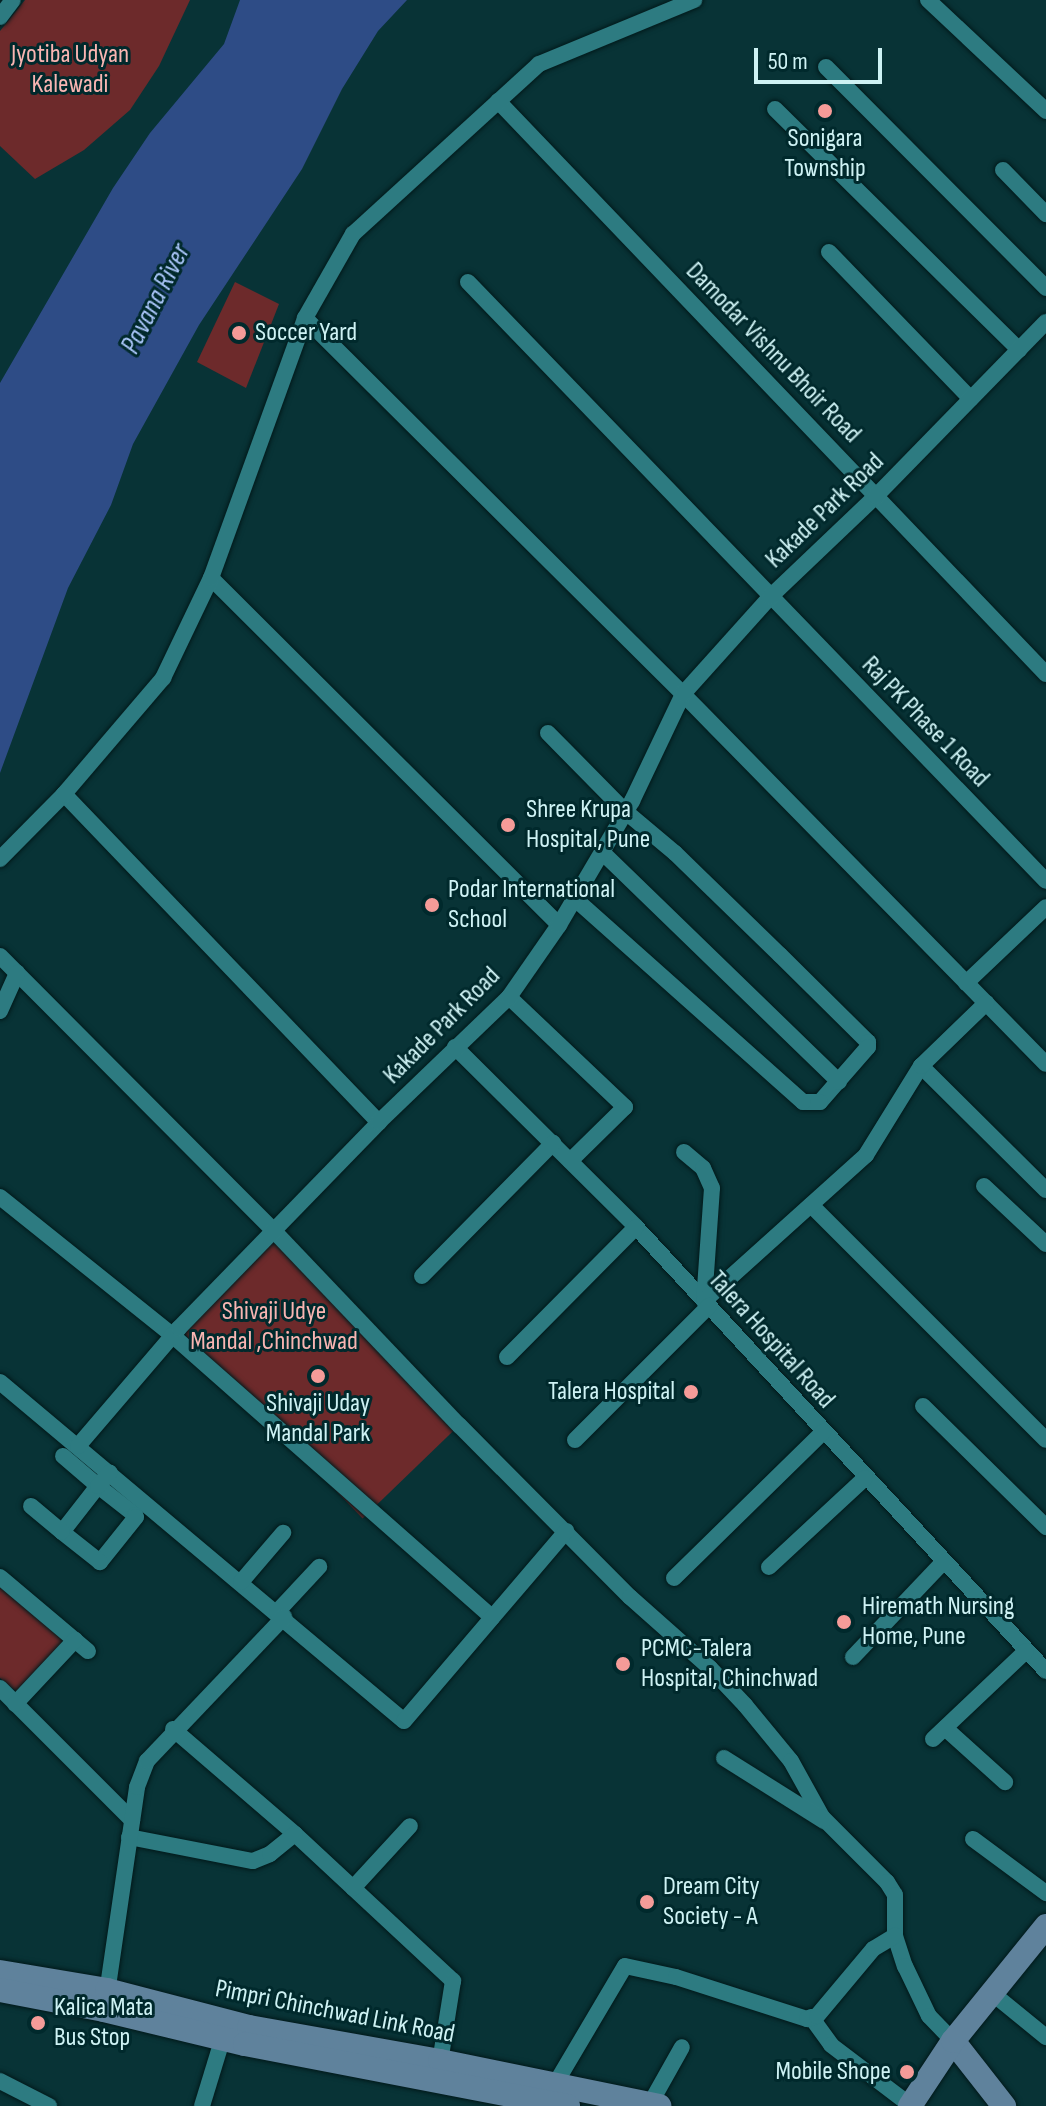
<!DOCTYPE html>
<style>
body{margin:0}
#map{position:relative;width:1046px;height:2106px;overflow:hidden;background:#083336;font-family:"Sofia Sans Condensed",sans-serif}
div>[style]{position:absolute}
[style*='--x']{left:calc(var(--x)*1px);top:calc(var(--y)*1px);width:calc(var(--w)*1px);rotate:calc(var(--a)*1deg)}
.green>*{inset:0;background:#6d2a2b;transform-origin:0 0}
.water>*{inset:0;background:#2e4c86}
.roads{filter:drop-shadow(0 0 2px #02191a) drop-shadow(0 0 2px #02191a)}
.street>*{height:16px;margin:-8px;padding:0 8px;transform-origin:8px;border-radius:8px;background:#2d7b81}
.secondary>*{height:24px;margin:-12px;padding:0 12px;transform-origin:12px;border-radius:12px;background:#5f829c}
.dots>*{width:22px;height:22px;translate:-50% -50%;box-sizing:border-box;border:4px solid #00292c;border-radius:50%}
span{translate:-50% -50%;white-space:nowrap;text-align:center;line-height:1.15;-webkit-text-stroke:6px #00292c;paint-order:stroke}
.park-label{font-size:26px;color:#f9b5b2}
.poi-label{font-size:26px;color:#cef2f4}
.left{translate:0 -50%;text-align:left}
.right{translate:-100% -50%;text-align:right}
.street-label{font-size:26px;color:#cef2f4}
.water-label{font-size:28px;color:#abc7fb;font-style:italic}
.scale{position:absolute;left:754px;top:48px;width:128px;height:36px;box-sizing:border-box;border:4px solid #cef2f4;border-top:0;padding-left:10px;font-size:24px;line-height:28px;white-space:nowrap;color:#cef2f4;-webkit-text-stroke:6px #00292c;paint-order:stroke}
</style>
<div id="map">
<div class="green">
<div style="clip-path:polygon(25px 0,190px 0,159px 66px,130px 110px,84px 150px,35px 179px,0 146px,0 31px)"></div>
<div style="clip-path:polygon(235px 282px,279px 304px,246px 388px,197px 362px)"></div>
<div style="left:275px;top:1232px;width:267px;height:136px;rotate:46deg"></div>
<div style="clip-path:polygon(0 1583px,76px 1649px,18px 1693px,0 1678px)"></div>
</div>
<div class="water">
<div style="clip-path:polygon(240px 0,407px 0,378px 31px,342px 89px,302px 169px,199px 325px,133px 444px,111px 505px,68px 588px,0 773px,0 383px,113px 188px,150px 133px,224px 44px)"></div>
</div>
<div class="roads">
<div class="street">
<div style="--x:928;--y:0;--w:162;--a:43.2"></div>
<div style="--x:0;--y:17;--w:21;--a:-53"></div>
<div style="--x:826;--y:67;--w:312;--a:45.1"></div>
<div style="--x:498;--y:101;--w:793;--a:46.28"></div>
<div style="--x:775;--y:109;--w:343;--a:44.6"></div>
<div style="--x:1003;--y:170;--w:62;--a:45.7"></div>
<div style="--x:829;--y:252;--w:204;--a:46"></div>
<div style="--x:468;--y:282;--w:832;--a:46.02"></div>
<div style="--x:305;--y:318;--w:533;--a:44.85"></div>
<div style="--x:683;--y:694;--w:518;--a:45.55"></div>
<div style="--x:211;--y:578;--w:491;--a:44.9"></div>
<div style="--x:548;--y:733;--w:111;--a:45.4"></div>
<div style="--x:626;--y:812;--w:64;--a:39.9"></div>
<div style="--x:675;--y:853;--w:146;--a:44.2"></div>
<div style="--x:780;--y:955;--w:124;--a:44.7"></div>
<div style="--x:868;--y:1042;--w:5;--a:90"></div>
<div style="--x:868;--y:1047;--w:73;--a:131.1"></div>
<div style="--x:820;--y:1102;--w:17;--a:180"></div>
<div style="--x:803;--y:1102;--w:307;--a:-138.3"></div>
<div style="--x:64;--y:794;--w:455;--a:46.2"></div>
<div style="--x:602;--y:852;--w:330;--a:44.1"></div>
<div style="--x:0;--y:859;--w:91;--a:-45.4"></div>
<div style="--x:64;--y:794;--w:153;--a:-49.5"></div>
<div style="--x:163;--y:678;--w:111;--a:-64.4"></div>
<div style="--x:211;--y:578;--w:276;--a:-70.1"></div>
<div style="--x:305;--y:318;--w:97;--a:-60.3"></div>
<div style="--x:353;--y:234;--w:252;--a:-42.4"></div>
<div style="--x:539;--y:64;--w:168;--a:-22.4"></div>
<div style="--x:0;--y:956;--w:390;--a:45.1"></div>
<div style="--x:275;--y:1232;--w:267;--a:46.4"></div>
<div style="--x:459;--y:1425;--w:243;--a:45.2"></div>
<div style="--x:630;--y:1597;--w:107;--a:41.6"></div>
<div style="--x:710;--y:1668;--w:51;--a:46.6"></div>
<div style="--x:745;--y:1705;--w:72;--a:50.6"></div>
<div style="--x:791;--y:1761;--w:64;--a:61"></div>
<div style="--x:822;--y:1817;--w:92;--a:45"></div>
<div style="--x:887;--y:1882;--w:15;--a:58"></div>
<div style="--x:895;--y:1895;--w:41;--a:90"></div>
<div style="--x:895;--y:1936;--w:32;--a:72"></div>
<div style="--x:905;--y:1966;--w:55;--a:64.4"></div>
<div style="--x:929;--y:2016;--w:35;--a:46"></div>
<div style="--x:966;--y:983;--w:110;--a:-43.5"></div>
<div style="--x:509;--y:997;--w:160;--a:43.5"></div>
<div style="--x:625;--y:1107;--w:77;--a:135.5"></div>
<div style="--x:0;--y:1011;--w:42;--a:-65.9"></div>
<div style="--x:455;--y:1047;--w:255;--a:44.8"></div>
<div style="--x:636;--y:1227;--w:604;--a:47.28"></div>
<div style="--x:921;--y:1066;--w:176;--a:44.8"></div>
<div style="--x:684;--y:1152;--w:25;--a:40"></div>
<div style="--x:703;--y:1168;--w:22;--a:66"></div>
<div style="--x:712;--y:1188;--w:113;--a:94"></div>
<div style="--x:984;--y:1186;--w:85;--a:43.1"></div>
<div style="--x:0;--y:1197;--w:221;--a:38.7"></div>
<div style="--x:172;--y:1335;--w:427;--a:41.4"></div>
<div style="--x:811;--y:1205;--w:332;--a:45"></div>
<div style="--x:422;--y:1276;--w:187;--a:-45.4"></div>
<div style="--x:704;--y:1301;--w:218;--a:-42"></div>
<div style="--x:866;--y:1155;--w:105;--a:-58.3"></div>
<div style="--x:921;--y:1066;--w:91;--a:-44.1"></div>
<div style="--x:507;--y:1357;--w:183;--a:-45.2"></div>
<div style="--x:0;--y:1382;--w:527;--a:40"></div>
<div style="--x:404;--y:1721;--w:250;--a:-49.5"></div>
<div style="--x:923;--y:1406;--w:173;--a:44.5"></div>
<div style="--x:575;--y:1440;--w:190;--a:-45"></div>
<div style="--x:78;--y:1446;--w:155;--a:-49.4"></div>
<div style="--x:179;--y:1328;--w:287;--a:-45.8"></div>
<div style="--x:379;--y:1122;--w:180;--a:-43.9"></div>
<div style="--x:509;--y:997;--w:88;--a:-55.2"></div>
<div style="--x:559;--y:925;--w:144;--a:-59.5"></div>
<div style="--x:632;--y:801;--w:119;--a:-64.5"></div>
<div style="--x:683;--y:694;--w:130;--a:-48.1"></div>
<div style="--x:770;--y:597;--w:146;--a:-43.6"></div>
<div style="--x:876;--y:496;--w:243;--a:-45.7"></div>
<div style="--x:63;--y:1456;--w:46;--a:40.6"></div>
<div style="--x:98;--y:1486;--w:47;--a:38.1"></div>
<div style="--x:135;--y:1515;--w:2;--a:63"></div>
<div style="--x:136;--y:1517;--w:58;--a:128.7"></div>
<div style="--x:100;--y:1562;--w:48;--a:-141.7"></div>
<div style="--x:62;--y:1532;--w:58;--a:-52"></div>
<div style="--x:98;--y:1486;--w:18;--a:-49"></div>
<div style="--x:31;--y:1506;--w:40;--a:40"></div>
<div style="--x:769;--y:1567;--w:131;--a:-42.8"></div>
<div style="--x:0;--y:1577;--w:115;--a:40.1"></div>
<div style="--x:674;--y:1578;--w:209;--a:-44.4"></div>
<div style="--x:241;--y:1582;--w:65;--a:-49.4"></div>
<div style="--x:277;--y:1612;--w:62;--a:-47"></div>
<div style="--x:853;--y:1657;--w:131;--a:-46.5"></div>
<div style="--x:0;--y:1688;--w:187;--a:45"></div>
<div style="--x:15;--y:1704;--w:88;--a:-46.8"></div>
<div style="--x:945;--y:1728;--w:81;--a:42"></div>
<div style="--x:173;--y:1729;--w:161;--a:40.7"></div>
<div style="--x:295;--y:1834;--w:216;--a:42.9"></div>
<div style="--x:453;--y:1981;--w:88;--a:99.1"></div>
<div style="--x:933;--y:1739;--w:128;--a:-43.4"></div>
<div style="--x:724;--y:1758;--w:118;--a:32.2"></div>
<div style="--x:129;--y:1837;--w:126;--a:11"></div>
<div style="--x:253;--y:1861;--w:18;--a:-22"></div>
<div style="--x:270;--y:1854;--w:32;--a:-39"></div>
<div style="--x:973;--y:1839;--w:91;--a:36.5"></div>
<div style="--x:353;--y:1888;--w:84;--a:-47.4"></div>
<div style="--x:992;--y:1993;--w:70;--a:39.2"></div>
<div style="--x:106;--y:2000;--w:215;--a:-81.7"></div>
<div style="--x:137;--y:1787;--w:28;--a:-69"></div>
<div style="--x:147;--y:1761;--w:199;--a:-46.4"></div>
<div style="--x:811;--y:2017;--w:34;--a:54"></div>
<div style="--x:831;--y:2045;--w:99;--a:37.2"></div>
<div style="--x:0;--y:2081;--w:55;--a:27"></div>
<div style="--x:554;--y:2086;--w:139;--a:-59.4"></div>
<div style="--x:625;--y:1966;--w:52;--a:12.2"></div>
<div style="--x:676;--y:1977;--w:138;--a:17.8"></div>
<div style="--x:807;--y:2019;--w:10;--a:-17"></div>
<div style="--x:817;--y:2016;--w:87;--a:-50.1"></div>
<div style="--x:873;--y:1949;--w:26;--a:-31"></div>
<div style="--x:650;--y:2104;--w:65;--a:-60.7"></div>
<div style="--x:202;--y:2106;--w:78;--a:-73"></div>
</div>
<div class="secondary">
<div style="--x:0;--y:1972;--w:109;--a:9.5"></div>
<div style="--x:107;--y:1990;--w:147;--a:14.6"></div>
<div style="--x:249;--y:2027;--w:194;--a:10.1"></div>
<div style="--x:440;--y:2061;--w:224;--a:11.6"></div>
<div style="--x:0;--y:1990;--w:106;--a:10.9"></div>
<div style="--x:104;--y:2010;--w:145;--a:13.6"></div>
<div style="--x:245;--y:2044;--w:329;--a:10.9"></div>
<div style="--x:953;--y:2041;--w:83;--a:51.9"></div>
<div style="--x:910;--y:2106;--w:78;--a:-56.5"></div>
<div style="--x:953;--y:2041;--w:148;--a:-51"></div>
</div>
</div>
<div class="dots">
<div style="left:825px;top:111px;background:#f59b98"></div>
<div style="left:239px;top:333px;background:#f59b98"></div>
<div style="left:508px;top:825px;background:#f59b98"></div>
<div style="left:432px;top:905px;background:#f59b98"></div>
<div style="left:318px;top:1376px;background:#f59b98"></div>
<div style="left:691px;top:1392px;background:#f59b98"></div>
<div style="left:844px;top:1622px;background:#f59b98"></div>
<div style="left:623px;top:1664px;background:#f59b98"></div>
<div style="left:647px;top:1902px;background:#f59b98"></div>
<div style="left:38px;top:2023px;background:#f59b98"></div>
<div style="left:907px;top:2072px;background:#f59b98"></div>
</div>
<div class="park-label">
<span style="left:70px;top:70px">Jyotiba Udyan<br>Kalewadi</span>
<span style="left:274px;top:1327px">Shivaji Udye<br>Mandal ,Chinchwad</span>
</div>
<div class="poi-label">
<span style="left:825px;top:154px">Sonigara<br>Township</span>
<span class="left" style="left:255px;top:333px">Soccer Yard</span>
<span class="left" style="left:526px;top:825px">Shree Krupa<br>Hospital, Pune</span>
<span class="left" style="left:448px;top:905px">Podar International<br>School</span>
<span class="right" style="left:675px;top:1392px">Talera Hospital</span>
<span style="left:318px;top:1419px">Shivaji Uday<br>Mandal Park</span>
<span class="left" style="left:862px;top:1622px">Hiremath Nursing<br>Home, Pune</span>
<span class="left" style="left:641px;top:1664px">PCMC-Talera<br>Hospital, Chinchwad</span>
<span class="left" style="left:663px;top:1902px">Dream City<br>Society - A</span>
<span class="left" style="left:54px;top:2023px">Kalica Mata<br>Bus Stop</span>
<span class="right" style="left:891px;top:2072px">Mobile Shope</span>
</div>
<div class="street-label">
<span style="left:773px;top:353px;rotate:46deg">Damodar Vishnu Bhoir Road</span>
<span style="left:825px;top:511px;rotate:-44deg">Kakade Park Road</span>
<span style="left:925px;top:722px;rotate:46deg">Raj PK Phase 1 Road</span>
<span style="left:442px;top:1026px;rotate:-45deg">Kakade Park Road</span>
<span style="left:771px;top:1340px;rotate:48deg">Talera Hospital Road</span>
<span style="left:335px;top:2012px;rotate:11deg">Pimpri Chinchwad Link Road</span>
</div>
<div class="water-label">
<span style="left:156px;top:299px;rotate:-63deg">Pavana River</span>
</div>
<div class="scale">50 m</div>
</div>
